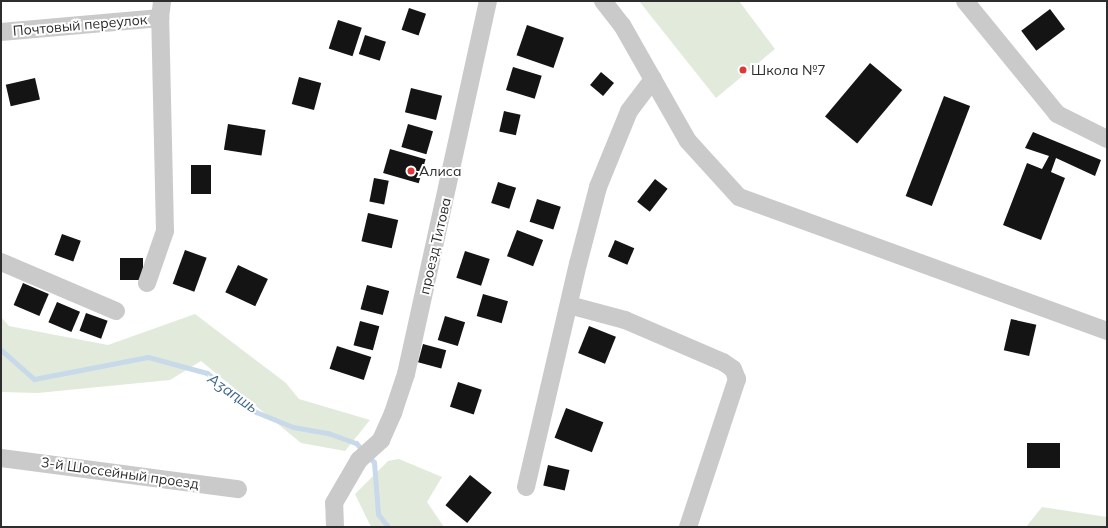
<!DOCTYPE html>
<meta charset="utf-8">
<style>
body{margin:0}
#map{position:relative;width:1108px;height:528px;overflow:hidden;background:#fff;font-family:Mulish,sans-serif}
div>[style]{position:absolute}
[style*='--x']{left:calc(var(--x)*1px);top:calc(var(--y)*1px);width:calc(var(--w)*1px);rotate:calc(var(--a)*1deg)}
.green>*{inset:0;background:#e2ebdb}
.stream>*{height:5px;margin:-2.5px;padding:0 2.5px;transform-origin:2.5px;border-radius:2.5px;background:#c8d9ea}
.building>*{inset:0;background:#141414;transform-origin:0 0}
.street>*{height:18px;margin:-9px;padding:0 9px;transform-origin:9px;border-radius:9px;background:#cacaca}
.dots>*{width:11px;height:11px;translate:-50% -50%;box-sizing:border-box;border:2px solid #fff;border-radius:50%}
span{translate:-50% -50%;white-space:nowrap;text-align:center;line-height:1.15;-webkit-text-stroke:4px #fff;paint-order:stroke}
.street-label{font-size:14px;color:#2d2d2d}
.poi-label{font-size:14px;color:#2d2d2d}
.left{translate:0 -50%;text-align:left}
.water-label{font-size:15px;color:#3e678d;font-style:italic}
.frame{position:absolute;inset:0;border:2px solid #2d2d2d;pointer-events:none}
</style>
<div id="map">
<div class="green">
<div style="clip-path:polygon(639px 1px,739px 1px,775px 49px,716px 98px)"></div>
<div style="clip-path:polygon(195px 314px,286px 383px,299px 399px,370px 420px,345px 451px,301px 443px,201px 361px,170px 380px,38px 393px,1px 392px,1px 317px,9px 326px,108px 345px)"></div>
<div style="clip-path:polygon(399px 459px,442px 477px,427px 502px,444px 527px,371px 527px,355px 494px,388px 461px)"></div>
<div style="clip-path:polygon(1042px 507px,1107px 517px,1107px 527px,1026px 527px)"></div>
</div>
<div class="stream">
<div style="--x:1;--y:350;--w:44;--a:41.3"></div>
<div style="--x:34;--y:379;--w:116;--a:-10.9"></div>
<div style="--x:148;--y:357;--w:61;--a:15.2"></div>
<div style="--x:207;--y:373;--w:63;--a:38.5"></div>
<div style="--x:256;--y:412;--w:40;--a:22"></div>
<div style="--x:293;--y:427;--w:36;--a:10"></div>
<div style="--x:328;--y:433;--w:30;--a:20"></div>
<div style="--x:356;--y:443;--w:26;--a:47"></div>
<div style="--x:374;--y:462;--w:52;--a:85.6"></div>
<div style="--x:378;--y:514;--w:16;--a:52"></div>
</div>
<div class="building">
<div style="left:409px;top:8px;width:18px;height:23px;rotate:19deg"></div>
<div style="left:1050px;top:9px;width:25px;height:36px;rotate:53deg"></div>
<div style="left:338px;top:20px;width:25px;height:30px;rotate:18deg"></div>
<div style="left:527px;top:25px;width:39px;height:32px;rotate:19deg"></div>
<div style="left:365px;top:35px;width:22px;height:20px;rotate:18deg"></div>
<div style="left:870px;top:63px;width:42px;height:70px;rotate:40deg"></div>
<div style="left:513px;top:67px;width:30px;height:24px;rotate:17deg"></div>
<div style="left:601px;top:72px;width:17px;height:17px;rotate:40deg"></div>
<div style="left:299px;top:77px;width:23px;height:28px;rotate:15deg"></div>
<div style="left:35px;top:78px;width:22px;height:30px;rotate:77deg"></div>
<div style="left:411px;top:88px;width:32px;height:25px;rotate:14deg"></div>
<div style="left:944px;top:96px;width:28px;height:107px;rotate:21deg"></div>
<div style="left:504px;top:111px;width:17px;height:21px;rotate:13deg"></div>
<div style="left:228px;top:124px;width:38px;height:26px;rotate:9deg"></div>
<div style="left:408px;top:124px;width:26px;height:24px;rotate:16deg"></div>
<div style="clip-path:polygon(1033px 132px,1101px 160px,1095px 176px,1056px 158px,1051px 172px,1065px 178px,1041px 240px,1003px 225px,1027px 163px,1042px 169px,1049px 156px,1025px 148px)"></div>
<div style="left:390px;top:149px;width:37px;height:25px;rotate:16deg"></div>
<div style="left:191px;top:165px;width:20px;height:29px"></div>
<div style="left:374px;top:178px;width:15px;height:24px;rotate:11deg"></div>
<div style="left:655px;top:179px;width:16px;height:29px;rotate:38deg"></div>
<div style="left:498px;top:182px;width:19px;height:22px;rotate:18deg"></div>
<div style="left:537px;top:199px;width:25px;height:24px;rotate:18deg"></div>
<div style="left:368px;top:213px;width:31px;height:29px;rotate:13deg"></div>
<div style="left:517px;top:230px;width:28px;height:28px;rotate:21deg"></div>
<div style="left:62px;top:234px;width:20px;height:22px;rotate:20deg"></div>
<div style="left:615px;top:240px;width:21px;height:18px;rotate:23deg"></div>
<div style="left:185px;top:250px;width:23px;height:36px;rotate:20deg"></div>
<div style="left:465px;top:251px;width:26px;height:28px;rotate:18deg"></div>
<div style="left:120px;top:258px;width:23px;height:22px"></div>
<div style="left:238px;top:265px;width:33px;height:30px;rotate:25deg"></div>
<div style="left:23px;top:283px;width:28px;height:24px;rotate:23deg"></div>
<div style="left:367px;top:285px;width:23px;height:25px;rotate:15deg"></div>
<div style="left:483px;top:294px;width:26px;height:23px;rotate:16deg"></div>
<div style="left:57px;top:302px;width:25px;height:22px;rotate:23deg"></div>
<div style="left:86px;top:313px;width:23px;height:19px;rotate:20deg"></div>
<div style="left:445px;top:316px;width:21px;height:25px;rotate:17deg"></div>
<div style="left:1011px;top:319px;width:26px;height:32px;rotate:13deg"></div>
<div style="left:360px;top:321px;width:20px;height:25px;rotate:15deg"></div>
<div style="left:589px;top:326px;width:29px;height:29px;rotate:22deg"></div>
<div style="left:423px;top:344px;width:24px;height:19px;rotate:15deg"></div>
<div style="left:337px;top:346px;width:36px;height:24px;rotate:18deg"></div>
<div style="left:458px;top:382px;width:25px;height:26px;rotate:18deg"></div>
<div style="left:566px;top:408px;width:40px;height:32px;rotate:21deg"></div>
<div style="left:1027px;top:443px;width:33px;height:25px"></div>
<div style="left:548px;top:465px;width:22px;height:21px;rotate:13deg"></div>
<div style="left:470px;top:475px;width:28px;height:39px;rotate:39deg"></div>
</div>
<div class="street">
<div style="--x:603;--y:1;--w:31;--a:52"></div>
<div style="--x:622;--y:25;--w:133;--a:60.4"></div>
<div style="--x:688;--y:141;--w:76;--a:47.7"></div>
<div style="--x:739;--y:197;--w:392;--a:20"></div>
<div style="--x:965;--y:1;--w:146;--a:50.8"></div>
<div style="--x:1057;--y:114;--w:56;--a:26.6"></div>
<div style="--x:1;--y:32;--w:160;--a:-5"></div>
<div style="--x:1;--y:262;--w:125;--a:23.1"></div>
<div style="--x:147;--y:283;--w:55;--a:-70.9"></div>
<div style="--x:165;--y:231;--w:213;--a:-91.3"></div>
<div style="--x:160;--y:18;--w:17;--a:-83"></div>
<div style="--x:569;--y:305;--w:58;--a:15"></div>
<div style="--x:625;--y:320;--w:107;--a:23.2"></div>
<div style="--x:723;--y:362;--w:12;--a:35"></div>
<div style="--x:733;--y:369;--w:11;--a:68"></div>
<div style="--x:737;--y:379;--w:156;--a:108.3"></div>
<div style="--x:1;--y:458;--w:239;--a:7.5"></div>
<div style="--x:526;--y:487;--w:229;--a:-76.9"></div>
<div style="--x:578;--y:264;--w:80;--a:-75.4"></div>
<div style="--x:598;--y:187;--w:82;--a:-67.8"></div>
<div style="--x:629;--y:111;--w:40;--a:-53"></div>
<div style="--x:335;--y:527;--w:24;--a:-92"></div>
<div style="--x:334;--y:503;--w:50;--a:-59.8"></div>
<div style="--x:359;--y:460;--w:30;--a:-42"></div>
<div style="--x:381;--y:440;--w:30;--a:-66"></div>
<div style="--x:393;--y:413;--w:41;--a:-71.6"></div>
<div style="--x:406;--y:374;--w:382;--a:-77.6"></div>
</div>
<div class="dots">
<div style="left:743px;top:70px;background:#e03834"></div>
<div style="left:411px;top:171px;background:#e03834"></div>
</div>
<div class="street-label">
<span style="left:80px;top:25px;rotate:-5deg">Почтовый переулок</span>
<span style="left:435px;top:246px;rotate:-77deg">проезд Титова</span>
<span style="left:120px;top:473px;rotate:8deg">3-й Шоссейный проезд</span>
</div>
<div class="poi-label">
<span class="left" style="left:751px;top:70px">Школа №7</span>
<span class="left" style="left:419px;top:171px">Алиса</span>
</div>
<div class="water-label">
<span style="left:233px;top:393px;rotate:35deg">Аӡаԥшь</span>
</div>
<div class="frame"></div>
</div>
